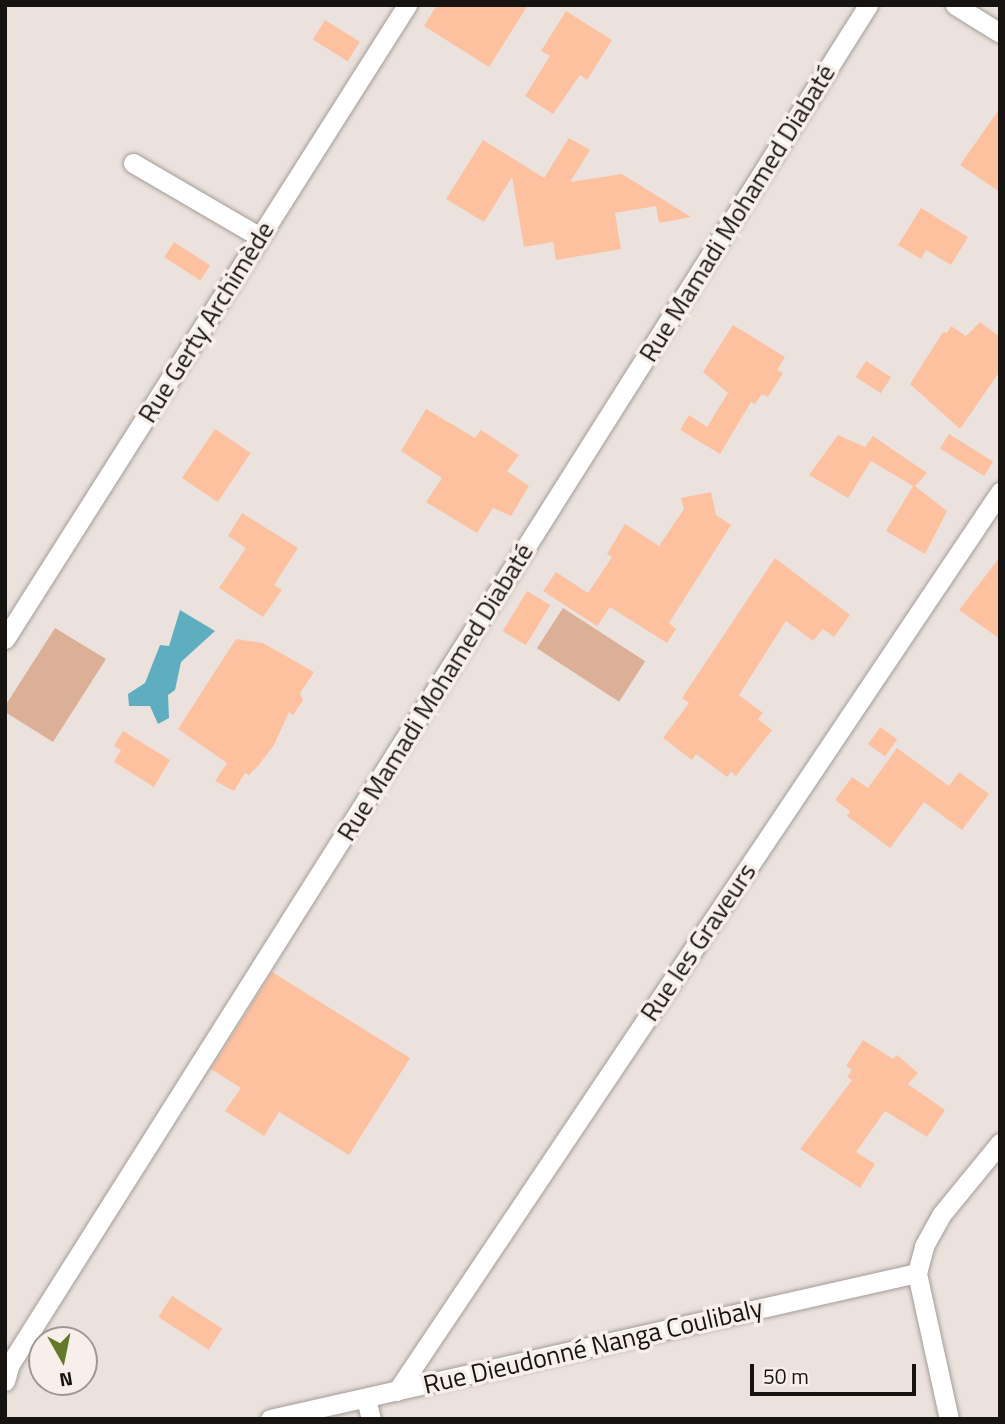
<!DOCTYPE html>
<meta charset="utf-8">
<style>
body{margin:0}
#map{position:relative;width:1005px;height:1424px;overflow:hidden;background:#ebe2dd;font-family:"Titillium Web",sans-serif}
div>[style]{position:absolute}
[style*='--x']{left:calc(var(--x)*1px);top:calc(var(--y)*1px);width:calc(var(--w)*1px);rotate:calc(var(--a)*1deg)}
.green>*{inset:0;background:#dcb097;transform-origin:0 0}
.water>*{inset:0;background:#5faebf}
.building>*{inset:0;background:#fdc1a0;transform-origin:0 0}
.roads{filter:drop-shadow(0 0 2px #a59c98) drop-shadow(0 0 2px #a59c98)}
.minor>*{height:19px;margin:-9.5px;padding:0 9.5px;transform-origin:9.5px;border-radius:9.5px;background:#fff}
span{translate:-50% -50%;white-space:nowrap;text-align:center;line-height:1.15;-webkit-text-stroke:7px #f8efea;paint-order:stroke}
.street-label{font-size:26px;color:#161311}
.frame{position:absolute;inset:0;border:7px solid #161311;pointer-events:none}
.north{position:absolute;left:28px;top:1326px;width:70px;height:70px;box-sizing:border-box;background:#f8efea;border:2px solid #9e9793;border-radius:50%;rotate:171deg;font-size:19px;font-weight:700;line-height:28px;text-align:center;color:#161311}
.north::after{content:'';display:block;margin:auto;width:24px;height:32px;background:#64792a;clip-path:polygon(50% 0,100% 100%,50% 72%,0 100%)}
.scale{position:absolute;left:750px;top:1364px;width:166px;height:32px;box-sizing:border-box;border:4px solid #161311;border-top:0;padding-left:9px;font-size:21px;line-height:24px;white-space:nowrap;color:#161311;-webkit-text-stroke:5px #f8efea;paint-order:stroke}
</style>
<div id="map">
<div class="green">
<div style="left:563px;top:608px;width:98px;height:48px;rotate:33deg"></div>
<div style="clip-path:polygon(55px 628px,106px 659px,53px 742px,5px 712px,5px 706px)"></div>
</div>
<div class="water">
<div style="clip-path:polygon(180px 610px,215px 631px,181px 662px,175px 690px,168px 695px,169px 718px,158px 724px,150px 706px,129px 706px,128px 694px,145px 683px,160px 645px,169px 646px)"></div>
</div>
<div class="building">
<div style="clip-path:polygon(437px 5px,528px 5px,489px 67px,424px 26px)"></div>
<div style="clip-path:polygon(566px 11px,612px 40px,587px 80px,580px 75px,553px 114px,525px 96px,550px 56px,541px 51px)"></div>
<div style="left:325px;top:20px;width:41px;height:23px;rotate:32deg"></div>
<div style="clip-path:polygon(1000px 108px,1000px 192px,960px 165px)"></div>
<div style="clip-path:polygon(569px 138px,590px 150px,570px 182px,622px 174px,691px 217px,659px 223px,656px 206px,615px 213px,621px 249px,556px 260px,553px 242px,524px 247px,512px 177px,484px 222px,446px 199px,483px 140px,544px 178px)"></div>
<div style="clip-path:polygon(921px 208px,968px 237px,951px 265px,926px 250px,921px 259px,898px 245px)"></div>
<div style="left:174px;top:242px;width:43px;height:18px;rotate:33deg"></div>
<div style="clip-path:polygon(980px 322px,1000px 337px,1000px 371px,960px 429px,910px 384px,943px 332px,947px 333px,951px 326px,966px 336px)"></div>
<div style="clip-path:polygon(733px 325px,785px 357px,777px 370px,783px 373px,768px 397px,762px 394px,755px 404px,751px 402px,720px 454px,680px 430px,689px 415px,707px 427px,728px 393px,703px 372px)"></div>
<div style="left:866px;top:361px;width:30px;height:19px;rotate:33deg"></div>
<div style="clip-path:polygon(426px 409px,475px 438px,481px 430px,519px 455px,507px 471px,529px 486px,511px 516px,493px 508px,477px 533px,426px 502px,442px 478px,401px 451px)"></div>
<div style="left:215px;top:429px;width:43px;height:59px;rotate:34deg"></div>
<div style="left:949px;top:434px;width:52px;height:17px;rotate:32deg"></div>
<div style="clip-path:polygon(838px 435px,865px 447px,873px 436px,927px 473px,915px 486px,947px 511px,925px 554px,886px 531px,913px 486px,871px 461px,848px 498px,809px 475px)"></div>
<div style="clip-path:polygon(711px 492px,716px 515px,731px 525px,669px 623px,676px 629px,667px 643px,610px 607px,597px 626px,543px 591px,556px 572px,588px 593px,612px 557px,607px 554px,625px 524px,659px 546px,684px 509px,681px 498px)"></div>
<div style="clip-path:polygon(242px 513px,298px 548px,274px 585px,282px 590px,263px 617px,219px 588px,246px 548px,228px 536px)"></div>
<div style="clip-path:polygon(1000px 557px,1000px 639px,959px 610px)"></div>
<div style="clip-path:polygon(775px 558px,850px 615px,834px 637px,823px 629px,813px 641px,786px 621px,739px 695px,763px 713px,758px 719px,772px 730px,736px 776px,731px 772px,727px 777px,696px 754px,692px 760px,663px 738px,689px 703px,682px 698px)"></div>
<div style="left:527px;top:591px;width:27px;height:47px;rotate:31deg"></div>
<div style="clip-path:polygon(236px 639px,263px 643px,314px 672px,300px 693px,303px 700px,293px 715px,289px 712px,274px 745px,258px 766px,249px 775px,245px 773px,234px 791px,215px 781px,227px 763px,178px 729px)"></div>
<div style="left:880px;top:727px;width:21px;height:21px;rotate:35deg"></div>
<div style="clip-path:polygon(123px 731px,170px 760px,154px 787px,114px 762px,121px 750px,114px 746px)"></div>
<div style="clip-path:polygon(897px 748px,949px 786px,959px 772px,989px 794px,962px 830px,924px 802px,890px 848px,847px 816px,850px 811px,835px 800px,852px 777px,868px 788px)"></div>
<div style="clip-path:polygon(272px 972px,410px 1058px,349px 1155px,279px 1112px,264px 1136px,225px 1111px,241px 1088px,211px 1069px)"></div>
<div style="clip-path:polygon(863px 1040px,893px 1059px,897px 1055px,918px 1073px,908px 1084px,945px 1110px,927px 1137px,885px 1111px,856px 1152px,875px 1164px,860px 1188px,800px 1149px,852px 1080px,847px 1077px,852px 1070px,846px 1066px)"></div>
<div style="left:172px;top:1296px;width:60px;height:25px;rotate:33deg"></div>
</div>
<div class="roads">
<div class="minor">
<div style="--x:955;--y:5;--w:53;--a:31.9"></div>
<div style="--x:133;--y:163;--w:147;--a:30.2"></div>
<div style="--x:5;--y:639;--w:751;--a:-57.62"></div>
<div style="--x:5;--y:1381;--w:18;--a:-74"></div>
<div style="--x:10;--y:1364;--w:1607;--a:-57.73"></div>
<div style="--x:397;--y:1391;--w:1083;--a:-56.15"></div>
<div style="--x:366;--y:1398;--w:22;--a:77"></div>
<div style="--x:270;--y:1419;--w:663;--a:-12.72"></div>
<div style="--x:949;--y:1419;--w:149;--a:-102.4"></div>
<div style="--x:917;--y:1273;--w:28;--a:-75"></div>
<div style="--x:924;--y:1246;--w:35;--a:-61"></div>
<div style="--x:941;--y:1215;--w:93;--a:-50.7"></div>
</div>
</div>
<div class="street-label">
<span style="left:737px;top:213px;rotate:-58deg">Rue Mamadi Mohamed Diabaté</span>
<span style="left:206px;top:322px;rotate:-58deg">Rue Gerty Archimède</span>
<span style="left:435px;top:692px;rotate:-58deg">Rue Mamadi Mohamed Diabaté</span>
<span style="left:698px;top:942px;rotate:-56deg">Rue les Graveurs</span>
<span style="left:593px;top:1346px;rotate:-13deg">Rue Dieudonné Nanga Coulibaly</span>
</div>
<div class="frame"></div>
<div class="north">N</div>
<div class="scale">50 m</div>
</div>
